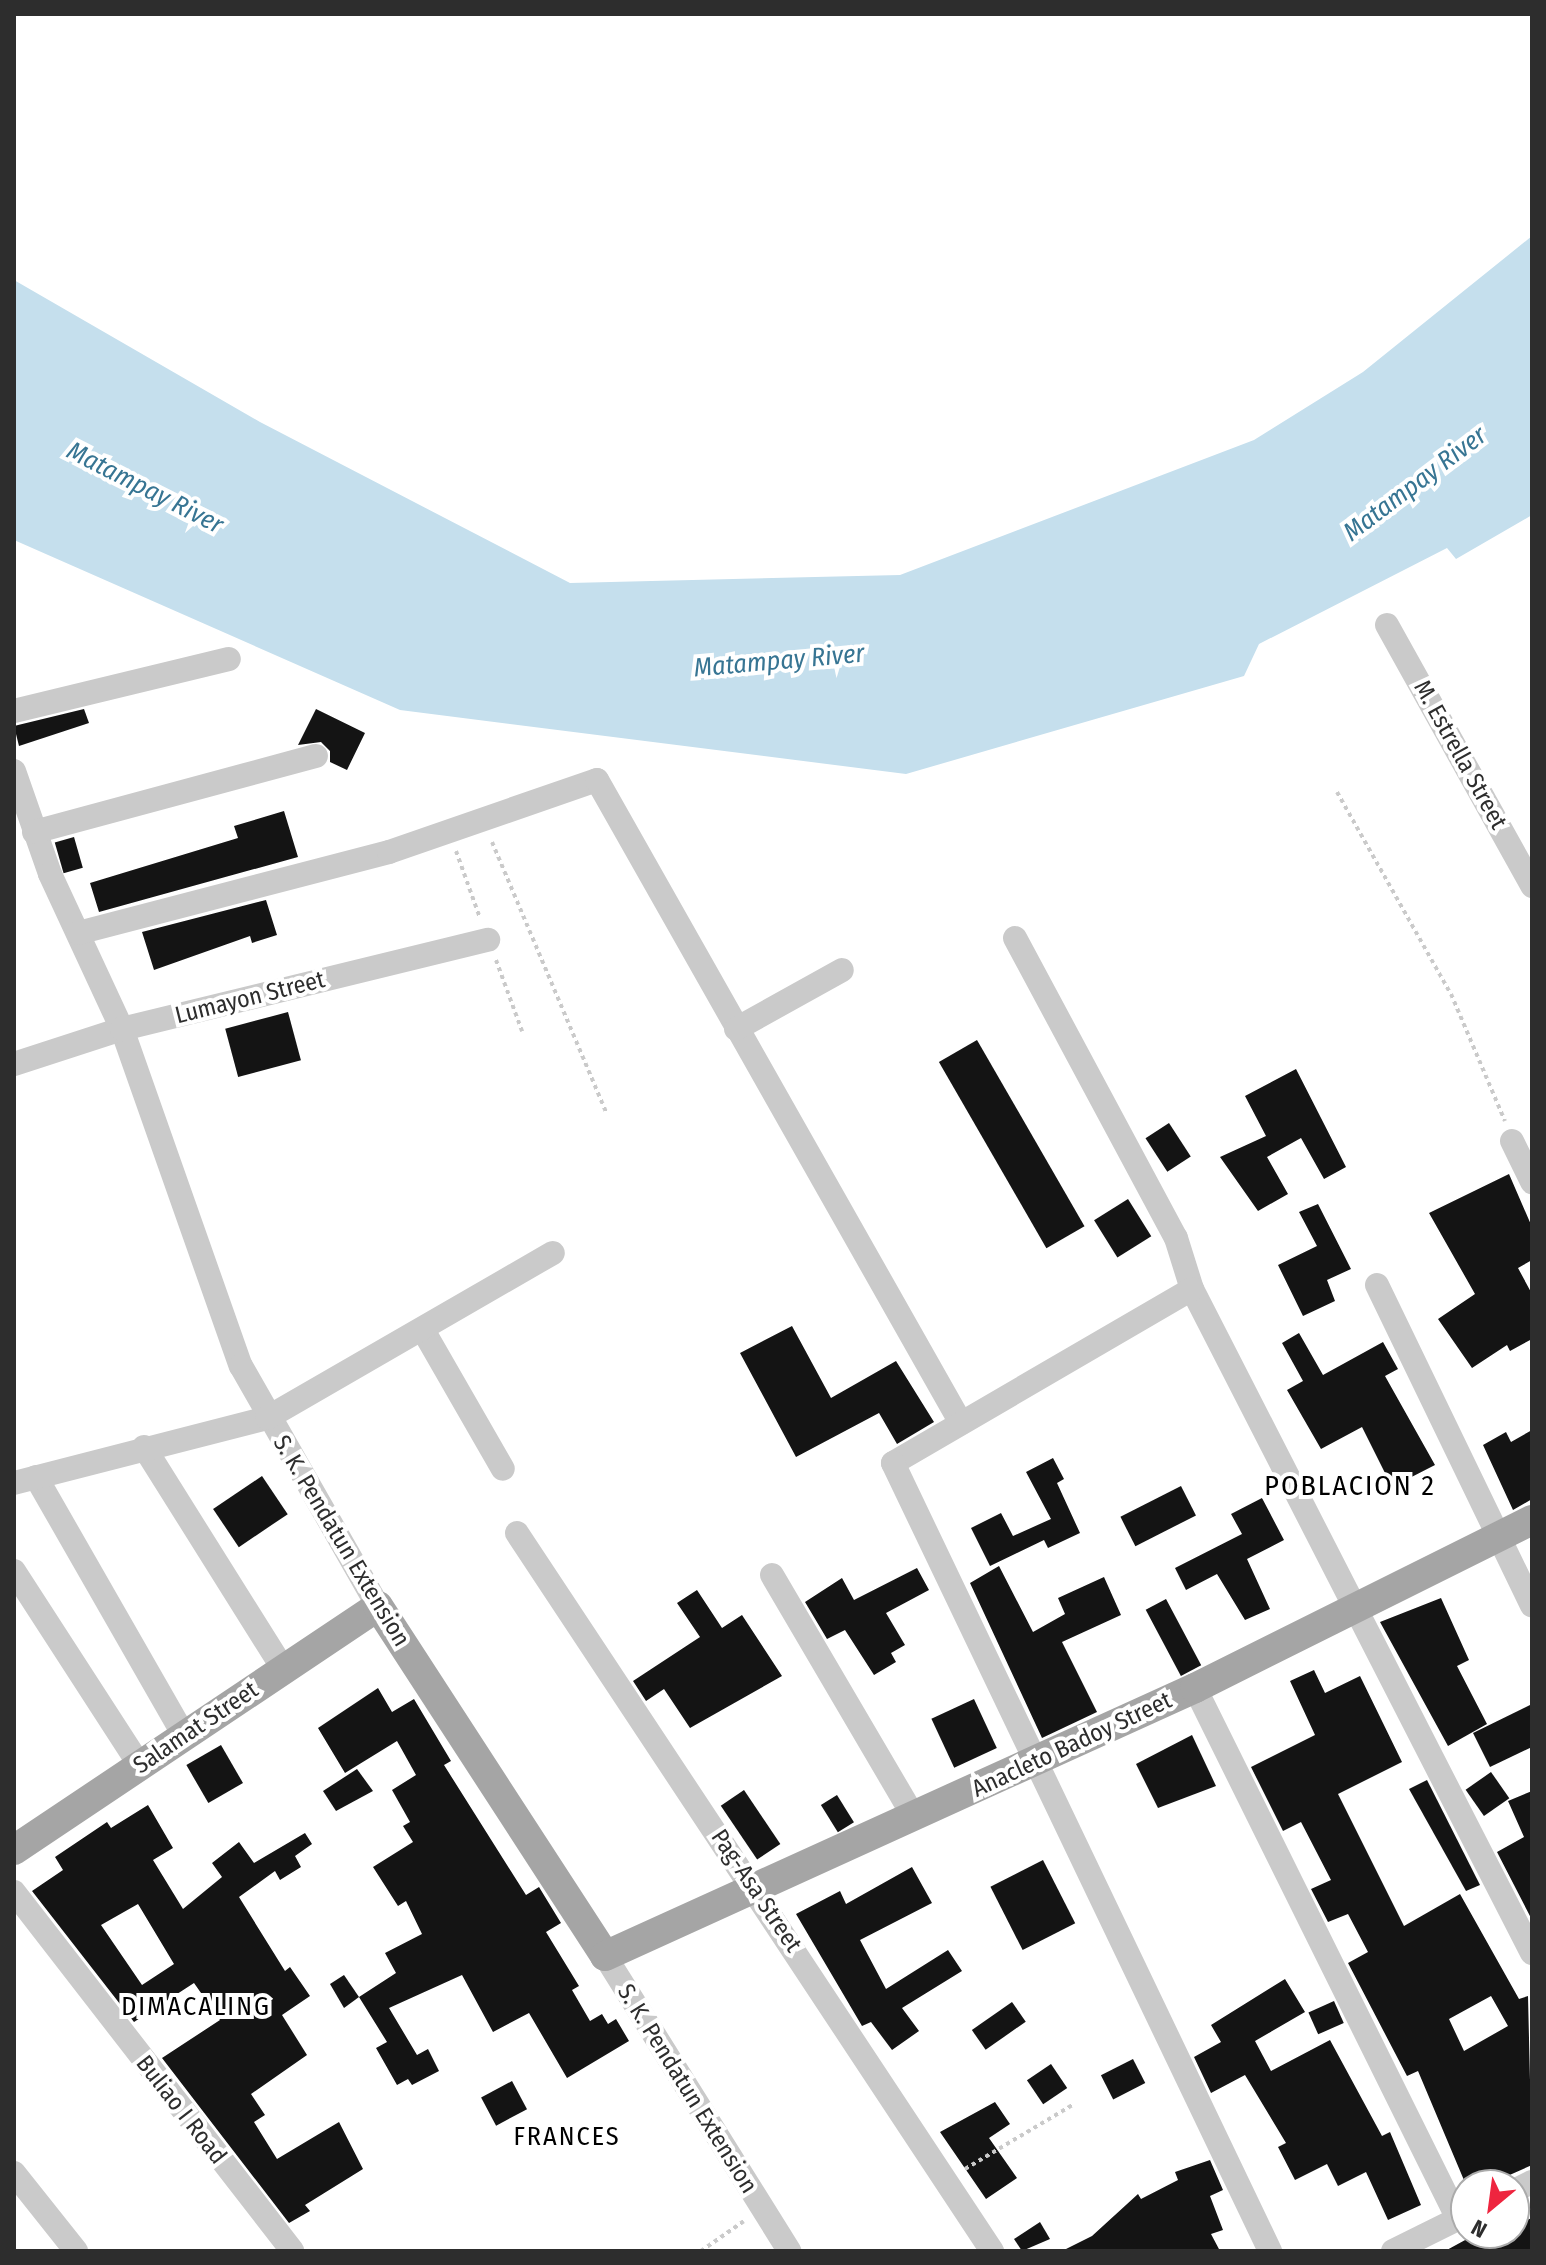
<!DOCTYPE html>
<style>
body{margin:0}
#map{position:relative;width:1546px;height:2265px;overflow:hidden;background:#fff;font-family:"Fira Sans Condensed",sans-serif}
div>[style]{position:absolute}
[style*='--x']{left:calc(var(--x)*1px);top:calc(var(--y)*1px);width:calc(var(--w)*1px);rotate:calc(var(--a)*1deg)}
.water>*{inset:0;background:#c5dfed}
.building>*{inset:0;background:#141414;transform-origin:0 0}
.path>*{height:4px;margin-top:-2px;transform-origin:0;background:repeating-linear-gradient(90deg,#cacaca 0 4px,transparent 0 8px)}
.minor>*{height:24px;margin:-12px;padding:0 12px;transform-origin:12px;border-radius:12px;background:#cacaca}
.major>*{height:30px;margin:-15px;padding:0 15px;transform-origin:15px;border-radius:15px;background:#a5a5a5}
span{translate:-50% -50%;white-space:nowrap;text-align:center;line-height:1.15;-webkit-text-stroke:8px #fff;paint-order:stroke}
.street-label{font-size:24px;color:#2d2d2d}
.water-label{font-size:26px;color:#377593;font-style:italic}
.neighbourhood-label{font-size:26px;color:#000;letter-spacing:2px}
.quarter-label{font-size:28px;color:#000;letter-spacing:2px}
.frame{position:absolute;inset:0;border:16px solid #2d2d2d;pointer-events:none}
.north{position:absolute;left:1450px;top:2169px;width:80px;height:80px;box-sizing:border-box;background:#fff;border:2px solid #ababab;border-radius:50%;rotate:209deg;font-size:22px;font-weight:700;line-height:32px;text-align:center;color:#2d2d2d}
.north::after{content:'';display:block;margin:auto;width:28px;height:36px;background:#ee253f;clip-path:polygon(50% 0,100% 100%,50% 72%,0 100%)}
</style>
<div id="map">
<div class="water">
<div style="clip-path:polygon(1532px 236px,1532px 515px,1456px 559px,1447px 548px,1259px 644px,1244px 676px,906px 774px,400px 710px,14px 540px,14px 280px,260px 422px,570px 583px,900px 575px,1254px 440px,1363px 372px)"></div>
</div>
<div class="building">
<div style="clip-path:polygon(84px 709px,89px 723px,19px 746px,14px 726px)"></div>
<div style="clip-path:polygon(316px 709px,365px 733px,347px 770px,330px 762px,330px 751px,321px 742px,298px 745px)"></div>
<div style="clip-path:polygon(284px 811px,298px 857px,99px 912px,90px 883px,238px 838px,234px 826px)"></div>
<div style="left:74px;top:837px;width:32px;height:20px;rotate:74deg"></div>
<div style="clip-path:polygon(266px 900px,277px 935px,252px 943px,250px 936px,154px 970px,142px 932px)"></div>
<div style="left:288px;top:1012px;width:50px;height:65px;rotate:75deg"></div>
<div style="left:977px;top:1040px;width:215px;height:44px;rotate:60deg"></div>
<div style="clip-path:polygon(1296px 1069px,1346px 1167px,1324px 1179px,1301px 1138px,1267px 1157px,1288px 1194px,1258px 1211px,1220px 1157px,1266px 1136px,1245px 1096px)"></div>
<div style="left:1169px;top:1123px;width:40px;height:28px;rotate:57deg"></div>
<div style="clip-path:polygon(1509px 1174px,1532px 1227px,1532px 1260px,1518px 1268px,1532px 1294px,1532px 1339px,1510px 1351px,1507px 1345px,1472px 1368px,1438px 1319px,1475px 1294px,1429px 1213px)"></div>
<div style="left:1128px;top:1199px;width:44px;height:40px;rotate:58deg"></div>
<div style="clip-path:polygon(1318px 1204px,1351px 1269px,1327px 1280px,1335px 1301px,1303px 1316px,1278px 1265px,1317px 1246px,1299px 1212px)"></div>
<div style="clip-path:polygon(792px 1326px,831px 1398px,896px 1361px,934px 1422px,897px 1444px,879px 1413px,796px 1457px,740px 1353px)"></div>
<div style="clip-path:polygon(1299px 1333px,1323px 1375px,1383px 1342px,1398px 1369px,1385px 1376px,1435px 1465px,1392px 1487px,1362px 1427px,1321px 1449px,1287px 1390px,1303px 1381px,1282px 1343px)"></div>
<div style="clip-path:polygon(1532px 1430px,1532px 1499px,1513px 1510px,1483px 1445px,1506px 1432px,1511px 1442px)"></div>
<div style="clip-path:polygon(1053px 1458px,1064px 1479px,1057px 1483px,1080px 1533px,1048px 1548px,1044px 1540px,990px 1566px,971px 1528px,1001px 1513px,1013px 1536px,1051px 1519px,1026px 1472px)"></div>
<div style="left:262px;top:1476px;width:46px;height:59px;rotate:56deg"></div>
<div style="left:1181px;top:1486px;width:33px;height:68px;rotate:63deg"></div>
<div style="clip-path:polygon(1262px 1498px,1284px 1540px,1247px 1559px,1270px 1609px,1245px 1620px,1217px 1574px,1186px 1590px,1175px 1568px,1242px 1534px,1231px 1514px)"></div>
<div style="clip-path:polygon(999px 1566px,1033px 1632px,1065px 1614px,1058px 1598px,1104px 1577px,1121px 1615px,1062px 1642px,1097px 1712px,1042px 1738px,970px 1583px)"></div>
<div style="clip-path:polygon(917px 1568px,929px 1590px,886px 1613px,905px 1645px,891px 1653px,896px 1662px,874px 1675px,845px 1630px,827px 1639px,805px 1602px,842px 1578px,854px 1600px)"></div>
<div style="clip-path:polygon(697px 1590px,722px 1628px,742px 1615px,782px 1676px,690px 1728px,664px 1689px,646px 1701px,633px 1681px,700px 1637px,677px 1603px)"></div>
<div style="clip-path:polygon(1441px 1598px,1469px 1660px,1457px 1666px,1487px 1724px,1448px 1746px,1380px 1622px)"></div>
<div style="left:1166px;top:1599px;width:75px;height:23px;rotate:62deg"></div>
<div style="clip-path:polygon(evenodd,1314px 1670px,1325px 1693px,1360px 1676px,1402px 1762px,1338px 1794px,1404px 1926px,1460px 1894px,1519px 1999px,1528px 1996px,1532px 2165px,1487px 2185px,1466px 2185px,1418px 2071px,1407px 2076px,1348px 1963px,1368px 1952px,1348px 1914px,1328px 1922px,1311px 1889px,1331px 1880px,1301px 1822px,1283px 1831px,1251px 1767px,1315px 1735px,1290px 1681px,1314px 1670px,1491px 1996px,1508px 2026px,1464px 2051px,1449px 2019px,1491px 1996px)"></div>
<div style="clip-path:polygon(378px 1688px,392px 1712px,414px 1699px,451px 1761px,444px 1765px,526px 1895px,539px 1887px,561px 1923px,546px 1932px,579px 1986px,572px 1990px,590px 2021px,602px 2014px,608px 2024px,616px 2019px,629px 2041px,567px 2078px,529px 2013px,493px 2032px,462px 1975px,389px 2008px,417px 2055px,428px 2049px,439px 2071px,412px 2085px,408px 2079px,397px 2085px,376px 2048px,387px 2042px,359px 1997px,396px 1973px,385px 1953px,422px 1934px,406px 1901px,398px 1906px,373px 1867px,413px 1842px,403px 1826px,410px 1822px,392px 1790px,416px 1775px,397px 1741px,345px 1773px,318px 1728px)"></div>
<div style="left:974px;top:1699px;width:54px;height:47px;rotate:65deg"></div>
<div style="clip-path:polygon(1532px 1704px,1532px 1747px,1490px 1767px,1473px 1733px)"></div>
<div style="clip-path:polygon(1192px 1735px,1216px 1786px,1158px 1808px,1136px 1764px)"></div>
<div style="left:221px;top:1745px;width:44px;height:40px;rotate:60deg"></div>
<div style="clip-path:polygon(357px 1769px,373px 1791px,336px 1811px,323px 1791px)"></div>
<div style="left:1491px;top:1772px;width:32px;height:31px;rotate:55deg"></div>
<div style="clip-path:polygon(1427px 1780px,1480px 1885px,1466px 1891px,1409px 1789px)"></div>
<div style="left:744px;top:1790px;width:65px;height:28px;rotate:56deg"></div>
<div style="clip-path:polygon(1532px 1791px,1532px 1920px,1497px 1852px,1524px 1837px,1508px 1801px)"></div>
<div style="left:837px;top:1795px;width:32px;height:19px;rotate:58deg"></div>
<div style="clip-path:polygon(evenodd,148px 1805px,173px 1848px,153px 1860px,183px 1909px,222px 1877px,212px 1863px,239px 1842px,254px 1863px,305px 1833px,312px 1844px,295px 1856px,301px 1867px,280px 1880px,275px 1871px,239px 1897px,285px 1971px,290px 1967px,310px 1996px,282px 2015px,307px 2055px,251px 2094px,265px 2115px,254px 2122px,277px 2159px,339px 2122px,363px 2169px,305px 2205px,310px 2211px,289px 2223px,162px 2058px,220px 2020px,194px 1983px,134px 2022px,32px 1891px,63px 1870px,55px 1857px,107px 1822px,111px 1828px,148px 1805px,138px 1904px,174px 1964px,142px 1985px,101px 1925px,138px 1904px)"></div>
<div style="left:1043px;top:1860px;width:71px;height:59px;rotate:63deg"></div>
<div style="clip-path:polygon(912px 1867px,932px 1903px,860px 1940px,886px 1989px,948px 1950px,962px 1971px,902px 2008px,919px 2031px,892px 2050px,871px 2022px,862px 2026px,796px 1914px,840px 1891px,846px 1904px)"></div>
<div style="clip-path:polygon(344px 1975px,359px 1997px,344px 2008px,330px 1984px)"></div>
<div style="clip-path:polygon(1285px 1979px,1305px 2012px,1255px 2041px,1271px 2071px,1330px 2040px,1382px 2136px,1390px 2132px,1421px 2205px,1388px 2220px,1366px 2172px,1338px 2186px,1327px 2164px,1295px 2180px,1278px 2147px,1286px 2143px,1245px 2075px,1211px 2093px,1194px 2057px,1221px 2042px,1211px 2025px)"></div>
<div style="left:1334px;top:2001px;width:24px;height:28px;rotate:66deg"></div>
<div style="left:1012px;top:2002px;width:24px;height:49px;rotate:55deg"></div>
<div style="left:1133px;top:2059px;width:27px;height:36px;rotate:63deg"></div>
<div style="left:1051px;top:2064px;width:29px;height:29px;rotate:56deg"></div>
<div style="left:512px;top:2081px;width:32px;height:35px;rotate:62deg"></div>
<div style="clip-path:polygon(995px 2102px,1010px 2124px,989px 2138px,1017px 2178px,986px 2199px,940px 2132px)"></div>
<div style="clip-path:polygon(1210px 2160px,1223px 2190px,1210px 2196px,1223px 2230px,1211px 2234px,1220px 2251px,1062px 2251px,1092px 2236px,1138px 2194px,1141px 2199px,1178px 2180px,1175px 2172px)"></div>
<div style="clip-path:polygon(1532px 2218px,1532px 2251px,1445px 2251px,1478px 2233px,1514px 2233px,1514px 2225px)"></div>
<div style="clip-path:polygon(1040px 2222px,1050px 2239px,1022px 2251px,1014px 2239px)"></div>
</div>
<div class="path">
<div style="--x:1337;--y:792;--w:232;--a:60.6"></div>
<div style="--x:1451;--y:994;--w:138;--a:67"></div>
<div style="--x:492;--y:842;--w:293;--a:67.1"></div>
<div style="--x:456;--y:851;--w:71;--a:70.3"></div>
<div style="--x:496;--y:960;--w:76;--a:69.9"></div>
<div style="--x:965;--y:2169;--w:127;--a:-30.8"></div>
<div style="--x:701;--y:2251;--w:52;--a:-34.9"></div>
</div>
<div class="minor">
<div style="--x:1387;--y:625;--w:299;--a:60.9"></div>
<div style="--x:14;--y:711;--w:221;--a:-13.6"></div>
<div style="--x:14;--y:771;--w:109;--a:70.7"></div>
<div style="--x:50;--y:874;--w:171;--a:65.1"></div>
<div style="--x:122;--y:1029;--w:357;--a:70.6"></div>
<div style="--x:241;--y:1366;--w:276;--a:60.3"></div>
<div style="--x:34;--y:832;--w:292;--a:-15.1"></div>
<div style="--x:78;--y:933;--w:321;--a:-14.6"></div>
<div style="--x:389;--y:852;--w:220;--a:-19.1"></div>
<div style="--x:597;--y:780;--w:739;--a:60.49"></div>
<div style="--x:1015;--y:938;--w:340;--a:61.8"></div>
<div style="--x:1176;--y:1238;--w:53;--a:72.6"></div>
<div style="--x:1192;--y:1289;--w:746;--a:62.89"></div>
<div style="--x:736;--y:1029;--w:121;--a:-29.1"></div>
<div style="--x:14;--y:1064;--w:114;--a:-18"></div>
<div style="--x:122;--y:1029;--w:377;--a:-13.7"></div>
<div style="--x:1512;--y:1141;--w:46;--a:64"></div>
<div style="--x:1377;--y:1285;--w:356;--a:64.2"></div>
<div style="--x:1192;--y:1289;--w:346;--a:149.8"></div>
<div style="--x:893;--y:1463;--w:874;--a:64.43"></div>
<div style="--x:423;--y:1330;--w:160;--a:60.1"></div>
<div style="--x:144;--y:1447;--w:262;--a:57.9"></div>
<div style="--x:36;--y:1477;--w:297;--a:60.2"></div>
<div style="--x:14;--y:1483;--w:261;--a:-14.4"></div>
<div style="--x:267;--y:1418;--w:330;--a:-30"></div>
<div style="--x:517;--y:1533;--w:861;--a:56.51"></div>
<div style="--x:14;--y:1571;--w:232;--a:57.1"></div>
<div style="--x:772;--y:1575;--w:281;--a:59.6"></div>
<div style="--x:1195;--y:1688;--w:593;--a:63.65"></div>
<div style="--x:14;--y:1892;--w:454;--a:52.2"></div>
<div style="--x:605;--y:1956;--w:348;--a:58"></div>
<div style="--x:14;--y:2173;--w:100;--a:51.5"></div>
<div style="--x:1514;--y:2191;--w:20;--a:-27"></div>
<div style="--x:1393;--y:2251;--w:81;--a:-26.3"></div>
</div>
<div class="major">
<div style="--x:14;--y:1850;--w:438;--a:-33.8"></div>
<div style="--x:378;--y:1606;--w:417;--a:57"></div>
<div style="--x:605;--y:1956;--w:648;--a:-24.43"></div>
<div style="--x:1195;--y:1688;--w:377;--a:-26.5"></div>
</div>
<div class="street-label">
<span style="left:1460px;top:755px;rotate:61deg">M. Estrella Street</span>
<span style="left:250px;top:998px;rotate:-14deg">Lumayon Street</span>
<span style="left:341px;top:1541px;rotate:59deg">S. K. Pendatun Extension</span>
<span style="left:196px;top:1728px;rotate:-34deg">Salamat Street</span>
<span style="left:1072px;top:1745px;rotate:-25deg">Anacleto Badoy Street</span>
<span style="left:756px;top:1891px;rotate:56deg">Pag-Asa Street</span>
<span style="left:687px;top:2089px;rotate:58deg">S. K. Pendatun Extension</span>
<span style="left:181px;top:2110px;rotate:52deg">Buliao I Road</span>
</div>
<div class="water-label">
<span style="left:1415px;top:484px;rotate:-37deg">Matampay River</span>
<span style="left:145px;top:488px;rotate:27deg">Matampay River</span>
<span style="left:779px;top:661px;rotate:-5deg">Matampay River</span>
</div>
<div class="neighbourhood-label">
<span style="left:196px;top:2007px">DIMACALING</span>
<span style="left:567px;top:2137px">FRANCES</span>
</div>
<div class="quarter-label">
<span style="left:1350px;top:1486px">POBLACION 2</span>
</div>
<div class="frame"></div>
<div class="north">N</div>
</div>
